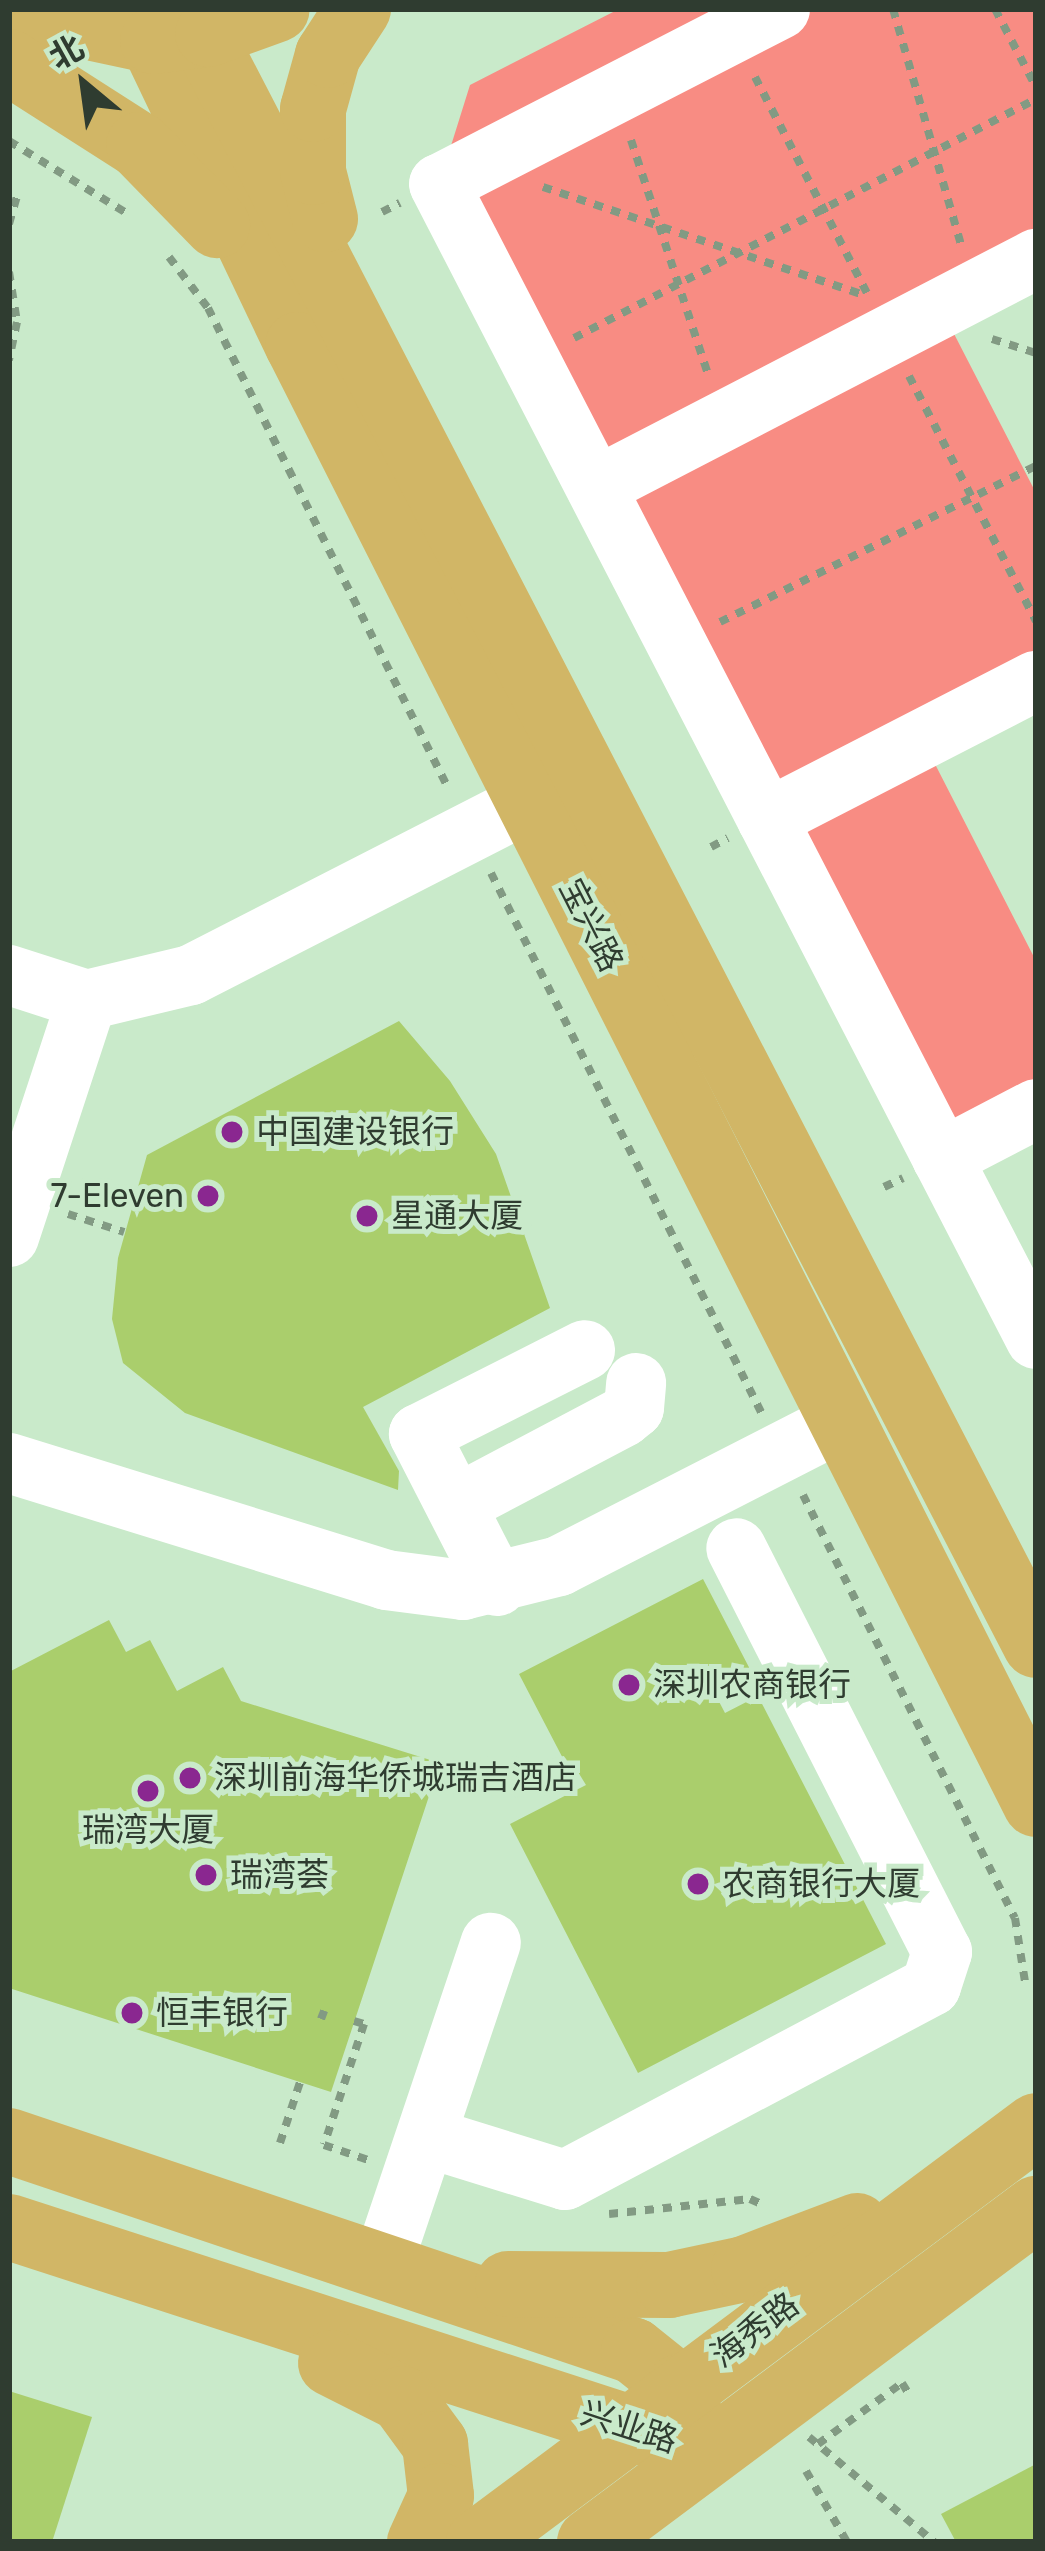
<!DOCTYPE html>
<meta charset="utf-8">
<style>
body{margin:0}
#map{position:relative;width:1045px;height:2551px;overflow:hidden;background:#c9eaca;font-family:Rubik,"Noto Sans SC",sans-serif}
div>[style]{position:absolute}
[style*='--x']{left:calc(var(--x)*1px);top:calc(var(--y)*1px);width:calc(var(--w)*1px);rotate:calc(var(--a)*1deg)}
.forest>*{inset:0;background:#f88c83}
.building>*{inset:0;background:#aace6c}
.path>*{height:8px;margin-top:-4px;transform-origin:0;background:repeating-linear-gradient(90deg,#829a83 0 9px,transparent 0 18px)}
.minor>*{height:60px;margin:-30px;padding:0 30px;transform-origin:30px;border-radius:30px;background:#fff}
.major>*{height:66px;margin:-33px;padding:0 33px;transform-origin:33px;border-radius:33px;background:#d1b666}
.dots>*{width:33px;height:33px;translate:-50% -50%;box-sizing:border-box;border:6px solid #c9eaca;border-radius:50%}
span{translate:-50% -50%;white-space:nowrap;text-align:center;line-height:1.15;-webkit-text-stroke:10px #c9eaca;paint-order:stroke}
.street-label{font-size:33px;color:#2f3c30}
.poi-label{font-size:33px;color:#2f3c30}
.left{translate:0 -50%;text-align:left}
.right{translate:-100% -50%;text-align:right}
.frame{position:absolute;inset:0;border:12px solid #2f3c30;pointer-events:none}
.north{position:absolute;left:24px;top:24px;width:120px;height:120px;-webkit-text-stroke:9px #c9eaca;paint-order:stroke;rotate:331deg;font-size:33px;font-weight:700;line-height:48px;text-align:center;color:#2f3c30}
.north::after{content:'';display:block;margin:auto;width:42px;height:54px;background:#2f3c30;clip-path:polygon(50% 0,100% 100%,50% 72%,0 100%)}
</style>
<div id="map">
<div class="forest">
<div style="clip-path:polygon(619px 9px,1036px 9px,1036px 241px,934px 295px,1036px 493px,1036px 666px,916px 727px,1036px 961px,1036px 1109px,942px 1158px,439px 184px,470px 85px)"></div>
</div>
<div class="building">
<div style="clip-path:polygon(399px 1021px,450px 1081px,496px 1154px,550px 1308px,363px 1407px,399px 1471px,398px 1490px,185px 1413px,123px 1363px,112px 1319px,118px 1258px,147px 1155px)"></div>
<div style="clip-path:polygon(703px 1579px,753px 1675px,715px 1694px,725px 1713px,758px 1696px,886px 1944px,638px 2073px,510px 1824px,586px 1785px,575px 1767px,569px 1770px,519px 1674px)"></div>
<div style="clip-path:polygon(109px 1620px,126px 1652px,150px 1640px,177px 1691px,223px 1667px,241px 1701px,440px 1763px,331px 2092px,9px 1988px,9px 1672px)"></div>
<div style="clip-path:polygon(9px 2391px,92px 2417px,52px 2542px,9px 2542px)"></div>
<div style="clip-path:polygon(1036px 2464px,1036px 2542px,956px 2542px,941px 2514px)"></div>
</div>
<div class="path">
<div style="--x:893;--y:9;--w:245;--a:73.9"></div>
<div style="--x:995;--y:9;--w:88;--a:62.3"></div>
<div style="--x:755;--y:77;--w:243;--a:62.6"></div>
<div style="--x:631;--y:140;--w:250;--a:71.8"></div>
<div style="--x:9;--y:141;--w:136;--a:31.5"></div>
<div style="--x:543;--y:187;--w:339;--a:18.6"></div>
<div style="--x:382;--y:212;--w:20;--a:-27"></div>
<div style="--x:9;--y:224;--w:32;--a:-74"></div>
<div style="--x:169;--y:257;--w:64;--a:52.6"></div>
<div style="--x:208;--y:308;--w:539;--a:63.43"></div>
<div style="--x:9;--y:272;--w:51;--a:80.9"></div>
<div style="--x:17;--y:322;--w:39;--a:102"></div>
<div style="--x:574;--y:338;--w:520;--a:-27.35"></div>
<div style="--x:992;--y:339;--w:46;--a:17.7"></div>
<div style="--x:909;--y:376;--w:276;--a:62.6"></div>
<div style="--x:720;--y:622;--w:352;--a:-26.3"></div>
<div style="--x:711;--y:847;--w:19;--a:-28"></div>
<div style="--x:491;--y:873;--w:603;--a:63.39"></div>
<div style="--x:884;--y:1187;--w:21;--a:-25"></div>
<div style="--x:68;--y:1214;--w:59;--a:17.8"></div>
<div style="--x:803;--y:1495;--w:473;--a:63.4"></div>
<div style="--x:1015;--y:1918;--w:71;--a:81.1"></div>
<div style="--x:321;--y:2019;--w:9;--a:-69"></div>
<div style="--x:354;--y:2021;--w:10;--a:17"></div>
<div style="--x:364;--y:2024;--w:127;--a:108.3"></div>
<div style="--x:324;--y:2145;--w:46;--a:18.8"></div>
<div style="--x:280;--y:2143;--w:64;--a:-71.8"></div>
<div style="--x:609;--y:2214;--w:142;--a:-6.1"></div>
<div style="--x:750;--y:2199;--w:17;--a:24"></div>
<div style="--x:809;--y:2437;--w:163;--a:40"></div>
<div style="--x:818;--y:2444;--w:104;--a:-36"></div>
<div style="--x:902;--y:2383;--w:13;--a:58"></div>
<div style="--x:806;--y:2471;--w:82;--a:60"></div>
</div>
<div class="minor">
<div style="--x:780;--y:9;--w:383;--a:152.8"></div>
<div style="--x:439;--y:184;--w:1300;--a:62.67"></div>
<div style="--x:596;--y:487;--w:496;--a:-27.4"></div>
<div style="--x:767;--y:819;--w:302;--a:-27.2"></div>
<div style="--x:9;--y:975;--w:82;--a:17.8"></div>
<div style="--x:87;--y:1000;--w:107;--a:-13.5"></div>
<div style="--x:191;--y:975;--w:380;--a:-27.1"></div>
<div style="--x:942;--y:1158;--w:106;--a:-27.5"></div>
<div style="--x:9;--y:1237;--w:250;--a:-71.8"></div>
<div style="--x:9;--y:1463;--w:395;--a:17.2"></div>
<div style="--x:386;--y:1580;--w:78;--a:7.4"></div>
<div style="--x:463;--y:1590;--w:99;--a:-14"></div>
<div style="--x:559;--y:1566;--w:318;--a:-27.1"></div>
<div style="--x:456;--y:1505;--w:189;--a:-27.8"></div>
<div style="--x:623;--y:1417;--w:14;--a:-39"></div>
<div style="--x:634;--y:1408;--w:25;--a:-85"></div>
<div style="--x:497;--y:1586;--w:171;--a:-117.2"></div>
<div style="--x:419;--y:1434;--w:186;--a:-26.8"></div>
<div style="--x:426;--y:2137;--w:145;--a:17.2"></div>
<div style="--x:565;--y:2180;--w:414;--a:-27.9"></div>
<div style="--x:931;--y:1986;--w:36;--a:-72"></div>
<div style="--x:942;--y:1952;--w:453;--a:-117"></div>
<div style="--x:383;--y:2263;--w:338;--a:-71.4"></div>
</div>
<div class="major">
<div style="--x:152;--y:9;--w:22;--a:100"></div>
<div style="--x:148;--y:31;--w:348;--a:64.5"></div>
<div style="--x:298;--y:345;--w:1635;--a:63.17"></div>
<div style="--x:189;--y:9;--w:1842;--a:62.63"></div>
<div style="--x:9;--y:10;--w:147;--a:12.1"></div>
<div style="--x:153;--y:41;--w:55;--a:-7.3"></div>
<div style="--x:208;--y:34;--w:73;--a:-19.9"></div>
<div style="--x:9;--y:62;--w:154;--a:32.6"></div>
<div style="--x:139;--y:145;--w:112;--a:45.7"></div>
<div style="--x:325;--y:219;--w:49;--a:-104.3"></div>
<div style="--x:313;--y:172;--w:63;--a:-90"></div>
<div style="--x:313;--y:109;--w:56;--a:-74.5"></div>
<div style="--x:328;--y:55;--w:55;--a:-56.9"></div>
<div style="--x:9;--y:2141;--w:659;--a:18.57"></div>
<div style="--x:634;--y:2351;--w:58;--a:38.7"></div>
<div style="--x:679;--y:2387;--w:70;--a:69"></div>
<div style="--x:9;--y:2227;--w:731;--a:17.94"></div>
<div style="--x:508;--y:2284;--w:161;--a:0.4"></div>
<div style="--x:669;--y:2285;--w:77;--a:-12"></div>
<div style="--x:744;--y:2269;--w:121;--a:-20.8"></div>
<div style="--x:331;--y:2363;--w:80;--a:26.9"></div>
<div style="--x:402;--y:2399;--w:56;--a:53.7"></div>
<div style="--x:435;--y:2444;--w:52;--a:83.4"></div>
<div style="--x:441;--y:2496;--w:51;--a:114.5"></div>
<div style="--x:479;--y:2542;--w:695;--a:-36.75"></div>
<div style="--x:590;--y:2542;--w:557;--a:-36.75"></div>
</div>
<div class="dots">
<div style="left:232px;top:1132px;background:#8a2790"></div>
<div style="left:208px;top:1196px;background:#8a2790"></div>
<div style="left:367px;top:1216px;background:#8a2790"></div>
<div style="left:629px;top:1685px;background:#8a2790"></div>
<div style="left:190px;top:1778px;background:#8a2790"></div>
<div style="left:148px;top:1791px;background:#8a2790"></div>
<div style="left:206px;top:1875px;background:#8a2790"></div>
<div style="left:698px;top:1884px;background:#8a2790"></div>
<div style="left:132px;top:2013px;background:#8a2790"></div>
</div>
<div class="street-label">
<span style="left:591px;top:925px;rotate:63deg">宝兴路</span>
<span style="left:755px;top:2330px;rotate:-37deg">海秀路</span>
<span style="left:629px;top:2427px;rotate:18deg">兴业路</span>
</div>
<div class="poi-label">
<span class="left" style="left:256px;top:1132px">中国建设银行</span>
<span class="right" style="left:184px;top:1196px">7-Eleven</span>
<span class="left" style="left:391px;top:1216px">星通大厦</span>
<span class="left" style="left:653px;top:1685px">深圳农商银行</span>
<span class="left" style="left:214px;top:1778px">深圳前海华侨城瑞吉酒店</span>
<span style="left:148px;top:1830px">瑞湾大厦</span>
<span class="left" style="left:230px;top:1875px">瑞湾荟</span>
<span class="left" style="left:722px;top:1884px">农商银行大厦</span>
<span class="left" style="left:156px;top:2013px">恒丰银行</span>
</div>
<div class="frame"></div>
<div class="north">北</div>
</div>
